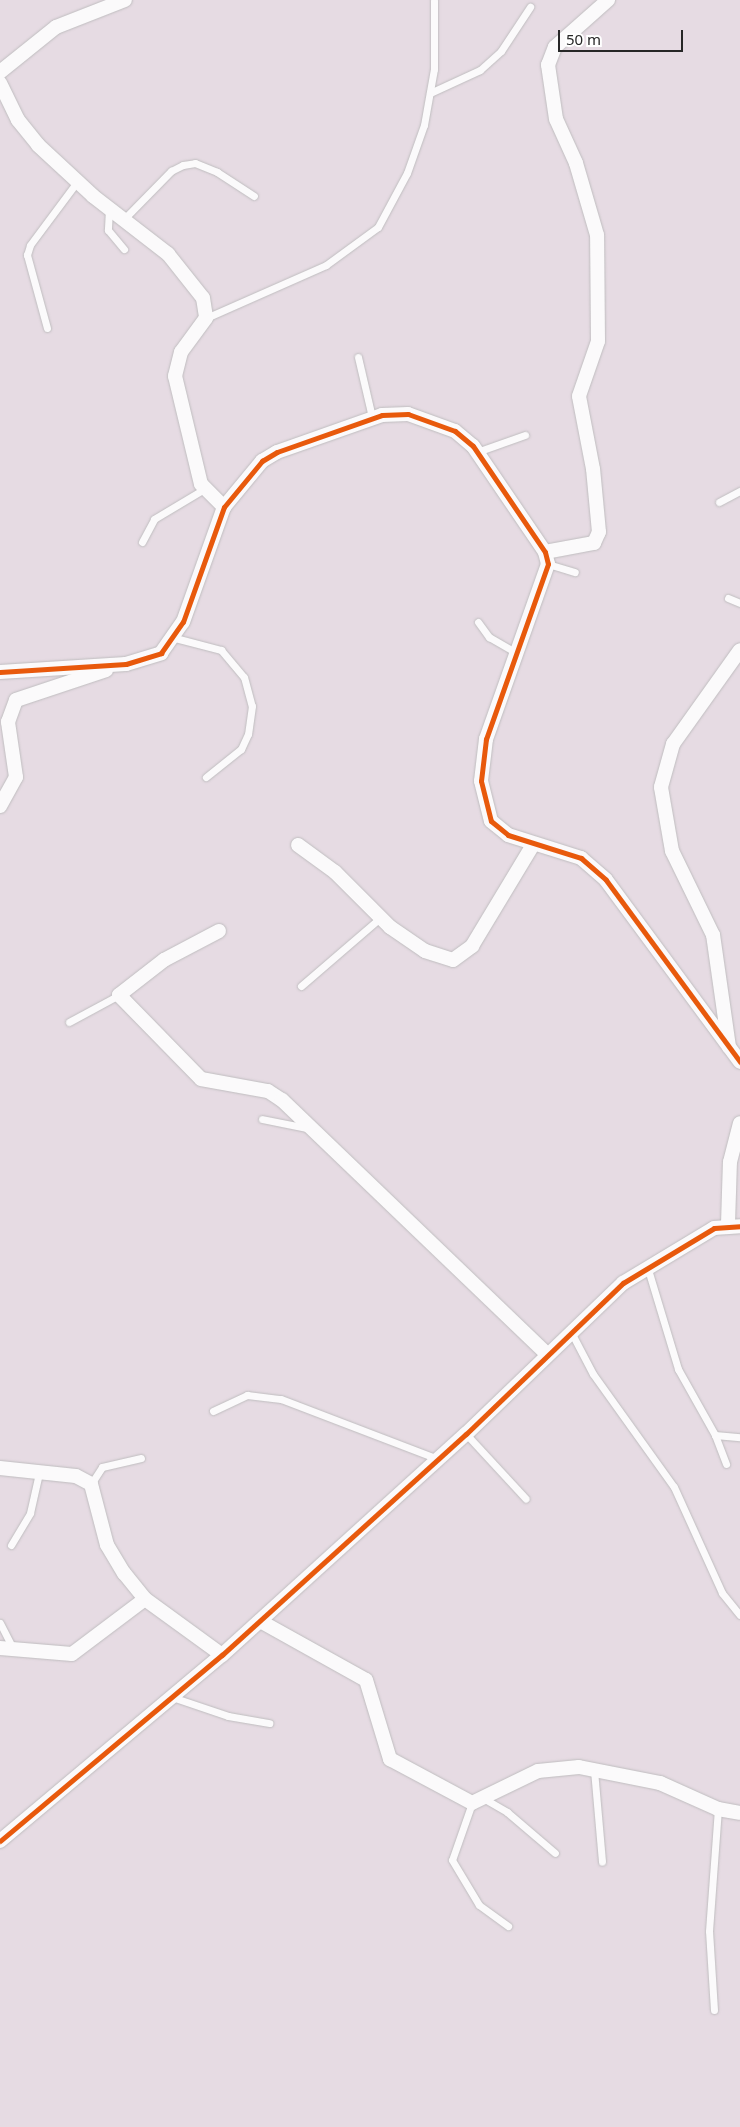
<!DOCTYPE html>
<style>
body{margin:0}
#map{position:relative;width:740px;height:2127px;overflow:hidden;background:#e6dbe3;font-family:"Noto Sans",sans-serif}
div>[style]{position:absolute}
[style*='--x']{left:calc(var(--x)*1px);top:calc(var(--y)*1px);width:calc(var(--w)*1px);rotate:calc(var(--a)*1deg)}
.roads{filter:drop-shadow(0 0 1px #bfbdbf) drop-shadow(0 0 1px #bfbdbf)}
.service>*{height:7px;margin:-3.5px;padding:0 3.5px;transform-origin:3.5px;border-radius:3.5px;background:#fbfafb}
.minor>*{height:14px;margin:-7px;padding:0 7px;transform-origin:7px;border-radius:7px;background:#fbfafb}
.cycleway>*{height:5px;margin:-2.5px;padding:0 2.5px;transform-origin:2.5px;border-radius:2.5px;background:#e8590c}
span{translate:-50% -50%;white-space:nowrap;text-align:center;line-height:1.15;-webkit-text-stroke:4px #fff;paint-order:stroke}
.scale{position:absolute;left:558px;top:30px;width:125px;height:22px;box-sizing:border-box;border:2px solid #272727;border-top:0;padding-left:6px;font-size:15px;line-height:18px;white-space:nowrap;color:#272727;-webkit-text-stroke:4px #fff;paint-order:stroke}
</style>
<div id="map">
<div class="roads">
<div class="service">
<div style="--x:430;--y:93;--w:55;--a:-24.7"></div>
<div style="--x:480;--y:70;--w:28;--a:-42"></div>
<div style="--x:501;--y:51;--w:53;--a:-56.6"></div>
<div style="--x:109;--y:209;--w:21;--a:93"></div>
<div style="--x:108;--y:230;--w:25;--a:50"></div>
<div style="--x:123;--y:220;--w:69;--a:-45.6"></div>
<div style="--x:171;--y:171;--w:13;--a:-27"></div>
<div style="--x:183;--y:165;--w:12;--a:-9"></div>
<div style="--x:195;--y:163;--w:24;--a:22"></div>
<div style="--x:217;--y:172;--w:44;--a:33"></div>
<div style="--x:206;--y:318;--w:131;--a:-23.8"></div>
<div style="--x:326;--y:265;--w:64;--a:-36.2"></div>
<div style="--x:378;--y:227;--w:61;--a:-61.8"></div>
<div style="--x:407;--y:173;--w:51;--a:-70.5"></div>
<div style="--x:424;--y:125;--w:57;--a:-79.9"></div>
<div style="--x:434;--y:69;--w:69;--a:-90"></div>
<div style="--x:47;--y:328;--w:76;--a:-105.3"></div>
<div style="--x:27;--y:255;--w:10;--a:-73"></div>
<div style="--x:30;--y:245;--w:79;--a:-53.3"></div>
<div style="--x:358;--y:357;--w:62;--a:76.9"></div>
<div style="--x:477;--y:452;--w:51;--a:-19.5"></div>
<div style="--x:719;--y:502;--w:24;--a:-28"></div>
<div style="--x:142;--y:542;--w:26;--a:-62"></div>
<div style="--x:154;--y:519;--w:58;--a:-31"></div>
<div style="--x:548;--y:564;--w:28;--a:17"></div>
<div style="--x:728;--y:598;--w:13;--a:23"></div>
<div style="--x:478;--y:622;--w:19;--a:54"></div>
<div style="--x:489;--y:637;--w:32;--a:30"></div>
<div style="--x:175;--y:638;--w:48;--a:14.6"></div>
<div style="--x:221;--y:650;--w:35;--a:50"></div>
<div style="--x:244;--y:677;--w:30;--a:75"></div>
<div style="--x:252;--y:706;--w:28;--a:98"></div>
<div style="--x:248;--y:734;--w:17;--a:115"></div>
<div style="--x:241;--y:749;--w:45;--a:141.3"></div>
<div style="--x:301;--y:986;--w:104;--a:-40.7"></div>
<div style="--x:69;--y:1022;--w:57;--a:-28.4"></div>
<div style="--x:262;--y:1119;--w:46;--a:11.3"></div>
<div style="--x:647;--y:1266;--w:108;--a:73.2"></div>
<div style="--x:678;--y:1369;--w:76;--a:60.7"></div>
<div style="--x:715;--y:1435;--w:31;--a:69"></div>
<div style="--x:571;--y:1332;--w:47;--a:62.4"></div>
<div style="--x:593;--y:1374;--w:139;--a:54.4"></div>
<div style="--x:674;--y:1487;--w:116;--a:65.6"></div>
<div style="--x:722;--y:1593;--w:28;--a:51"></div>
<div style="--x:213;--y:1411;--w:38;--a:-25"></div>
<div style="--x:247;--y:1395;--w:34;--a:7"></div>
<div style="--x:281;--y:1399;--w:168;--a:20.9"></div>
<div style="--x:466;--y:1434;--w:88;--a:47.3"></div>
<div style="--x:715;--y:1435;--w:25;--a:5"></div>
<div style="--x:91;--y:1484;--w:20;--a:-57"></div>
<div style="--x:102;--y:1467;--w:40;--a:-13"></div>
<div style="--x:11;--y:1545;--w:37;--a:-59"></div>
<div style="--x:30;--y:1513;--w:41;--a:-77.3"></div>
<div style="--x:0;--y:1623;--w:29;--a:63"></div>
<div style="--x:172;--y:1697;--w:59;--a:18.7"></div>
<div style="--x:228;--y:1716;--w:42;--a:9.7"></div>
<div style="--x:594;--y:1770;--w:92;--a:85"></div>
<div style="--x:483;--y:1798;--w:28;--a:30"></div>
<div style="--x:507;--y:1812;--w:63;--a:40.5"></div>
<div style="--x:472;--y:1803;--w:60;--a:109.3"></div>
<div style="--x:452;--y:1860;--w:52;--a:59"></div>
<div style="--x:479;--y:1905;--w:36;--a:36"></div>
<div style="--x:714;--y:2010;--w:79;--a:-93.6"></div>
<div style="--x:709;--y:1931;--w:122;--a:-85.8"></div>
</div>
<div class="minor">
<div style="--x:0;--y:72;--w:72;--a:-38.8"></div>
<div style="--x:56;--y:27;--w:74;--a:-21.4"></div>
<div style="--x:0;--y:83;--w:41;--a:64.1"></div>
<div style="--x:18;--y:120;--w:32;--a:51"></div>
<div style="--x:38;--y:145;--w:75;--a:42.8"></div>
<div style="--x:93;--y:196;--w:95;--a:37.7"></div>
<div style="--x:168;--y:254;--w:56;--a:51.5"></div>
<div style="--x:203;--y:298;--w:20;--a:81"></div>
<div style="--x:206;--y:318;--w:42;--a:126.3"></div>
<div style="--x:181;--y:352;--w:25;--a:104"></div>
<div style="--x:175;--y:376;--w:111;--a:76.5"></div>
<div style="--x:201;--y:484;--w:33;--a:45"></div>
<div style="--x:545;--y:552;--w:50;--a:-10.4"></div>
<div style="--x:594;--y:543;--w:12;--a:-66"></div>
<div style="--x:599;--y:532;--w:63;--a:-95.4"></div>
<div style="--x:593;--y:469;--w:74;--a:-100.9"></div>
<div style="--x:579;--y:396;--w:58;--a:-70.9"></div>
<div style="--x:598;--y:341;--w:106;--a:-90.5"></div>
<div style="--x:597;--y:235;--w:75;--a:-106.3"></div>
<div style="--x:576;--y:163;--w:48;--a:-114.4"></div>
<div style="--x:556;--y:119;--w:55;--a:-98.4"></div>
<div style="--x:548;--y:65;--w:19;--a:-69"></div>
<div style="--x:555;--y:47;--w:71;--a:-41.6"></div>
<div style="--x:0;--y:672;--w:126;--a:-3.6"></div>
<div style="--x:126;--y:664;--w:37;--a:-17"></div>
<div style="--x:161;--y:653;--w:38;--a:-55"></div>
<div style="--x:183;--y:622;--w:122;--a:-70.4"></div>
<div style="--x:224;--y:507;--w:60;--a:-50.4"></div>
<div style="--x:262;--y:461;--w:17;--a:-31"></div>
<div style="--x:277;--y:452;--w:111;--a:-19.4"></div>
<div style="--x:382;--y:415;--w:26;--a:-2"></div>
<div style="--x:408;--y:414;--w:50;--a:19.9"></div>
<div style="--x:455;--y:431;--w:23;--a:40"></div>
<div style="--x:473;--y:446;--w:128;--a:55.8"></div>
<div style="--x:545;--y:552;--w:12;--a:76"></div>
<div style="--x:548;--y:564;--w:186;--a:109.5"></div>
<div style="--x:486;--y:739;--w:42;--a:96.8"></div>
<div style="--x:481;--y:781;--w:41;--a:76"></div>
<div style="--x:491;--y:821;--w:22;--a:39"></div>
<div style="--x:508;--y:835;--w:77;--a:17.5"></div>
<div style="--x:581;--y:858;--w:33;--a:41"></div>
<div style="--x:606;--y:880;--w:226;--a:53.6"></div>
<div style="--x:0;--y:806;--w:33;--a:-61"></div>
<div style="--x:16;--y:777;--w:56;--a:-98.3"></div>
<div style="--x:8;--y:722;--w:23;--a:-70"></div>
<div style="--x:16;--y:700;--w:95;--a:-18.4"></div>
<div style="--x:298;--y:845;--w:46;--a:36.1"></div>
<div style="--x:335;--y:872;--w:78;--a:45"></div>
<div style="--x:390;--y:927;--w:42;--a:34.4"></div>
<div style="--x:425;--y:951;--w:29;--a:18"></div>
<div style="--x:453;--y:960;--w:24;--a:-36"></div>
<div style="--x:472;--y:946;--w:118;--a:-58.9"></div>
<div style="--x:219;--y:931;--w:62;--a:152.2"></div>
<div style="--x:164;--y:960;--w:57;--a:142.1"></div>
<div style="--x:119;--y:995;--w:117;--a:45.7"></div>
<div style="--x:201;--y:1079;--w:68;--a:10.2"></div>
<div style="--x:268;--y:1091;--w:17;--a:33"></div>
<div style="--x:282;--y:1100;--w:367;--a:43.8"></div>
<div style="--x:729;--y:1047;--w:113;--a:-98.1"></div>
<div style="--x:713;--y:935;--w:93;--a:-116"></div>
<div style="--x:672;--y:851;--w:65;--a:-99.8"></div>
<div style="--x:661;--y:787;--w:45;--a:-74.4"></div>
<div style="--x:673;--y:744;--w:115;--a:-54.5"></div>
<div style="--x:728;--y:1224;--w:62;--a:-88.2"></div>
<div style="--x:730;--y:1162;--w:40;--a:-75.6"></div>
<div style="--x:0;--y:1468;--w:76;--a:6"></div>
<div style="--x:76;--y:1476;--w:17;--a:28"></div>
<div style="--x:91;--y:1484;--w:63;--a:75.3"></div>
<div style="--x:107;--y:1545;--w:33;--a:59"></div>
<div style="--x:124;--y:1573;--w:33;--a:51"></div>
<div style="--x:145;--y:1599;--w:95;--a:36"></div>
<div style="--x:260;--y:1621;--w:121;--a:29.1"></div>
<div style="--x:366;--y:1680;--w:83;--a:73.1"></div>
<div style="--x:390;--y:1759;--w:93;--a:28.2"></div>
<div style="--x:472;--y:1803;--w:73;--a:-25.9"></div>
<div style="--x:538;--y:1771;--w:41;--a:-5.6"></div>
<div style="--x:579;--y:1767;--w:83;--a:11.2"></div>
<div style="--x:660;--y:1783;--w:64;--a:24.1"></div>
<div style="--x:718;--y:1809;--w:22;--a:10"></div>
<div style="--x:0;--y:1648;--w:72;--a:4.8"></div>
<div style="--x:72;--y:1654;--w:91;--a:-37"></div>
<div style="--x:0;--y:1841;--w:290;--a:-40"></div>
<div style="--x:222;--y:1655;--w:329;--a:-42.2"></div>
<div style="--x:466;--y:1434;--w:218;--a:-43.9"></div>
<div style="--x:623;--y:1283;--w:106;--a:-31.1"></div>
<div style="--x:714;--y:1228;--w:26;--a:-4"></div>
</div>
</div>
<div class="cycleway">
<div style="--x:0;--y:672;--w:126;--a:-3.6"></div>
<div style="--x:126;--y:664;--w:37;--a:-17"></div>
<div style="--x:161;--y:653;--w:38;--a:-55"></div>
<div style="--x:183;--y:622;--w:122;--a:-70.4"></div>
<div style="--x:224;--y:507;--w:60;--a:-50.4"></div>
<div style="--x:262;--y:461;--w:17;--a:-31"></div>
<div style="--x:277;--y:452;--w:111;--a:-19.4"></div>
<div style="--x:382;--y:415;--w:26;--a:-2"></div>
<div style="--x:408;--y:414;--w:50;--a:19.9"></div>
<div style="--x:455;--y:431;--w:23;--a:40"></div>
<div style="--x:473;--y:446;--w:128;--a:55.8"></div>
<div style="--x:545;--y:552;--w:12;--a:76"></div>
<div style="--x:548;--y:564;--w:186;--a:109.5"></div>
<div style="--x:486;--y:739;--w:42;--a:96.8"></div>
<div style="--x:481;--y:781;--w:41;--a:76"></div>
<div style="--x:491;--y:821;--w:22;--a:39"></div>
<div style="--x:508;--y:835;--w:77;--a:17.5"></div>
<div style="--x:581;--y:858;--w:33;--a:41"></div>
<div style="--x:606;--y:880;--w:226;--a:53.6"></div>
<div style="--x:0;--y:1841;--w:290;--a:-40"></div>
<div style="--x:222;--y:1655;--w:329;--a:-42.2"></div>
<div style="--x:466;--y:1434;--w:218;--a:-43.9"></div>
<div style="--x:623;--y:1283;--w:106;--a:-31.1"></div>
<div style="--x:714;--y:1228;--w:26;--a:-4"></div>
</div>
<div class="scale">50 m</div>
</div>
